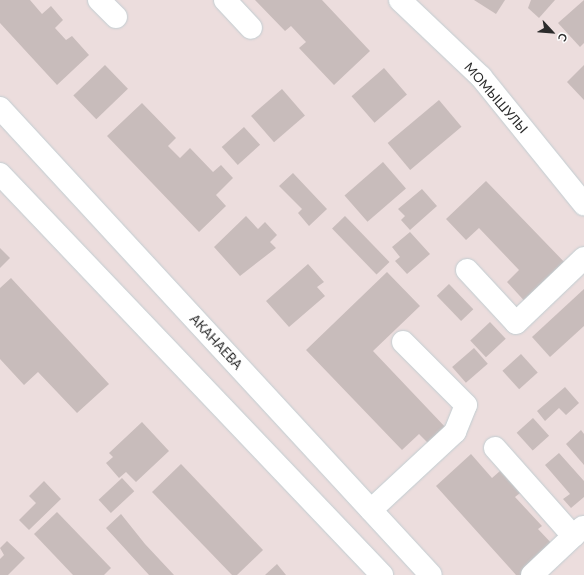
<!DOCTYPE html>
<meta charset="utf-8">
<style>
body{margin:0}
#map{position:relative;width:584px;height:575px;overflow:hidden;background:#ecdddd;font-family:Lato,sans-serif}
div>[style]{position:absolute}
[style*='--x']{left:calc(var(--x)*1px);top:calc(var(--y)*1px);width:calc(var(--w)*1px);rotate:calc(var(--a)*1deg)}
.building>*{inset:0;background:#c8bcbb;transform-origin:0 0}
.roads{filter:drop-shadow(0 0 1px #c1cdd1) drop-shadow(0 0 1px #c1cdd1)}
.minor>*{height:22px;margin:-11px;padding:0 11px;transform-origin:11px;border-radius:11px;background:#fff}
span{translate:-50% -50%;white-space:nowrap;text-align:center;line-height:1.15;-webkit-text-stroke:3.5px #fff;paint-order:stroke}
.street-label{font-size:13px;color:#2b2b2b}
.north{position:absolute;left:532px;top:12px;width:40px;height:40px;-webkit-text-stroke:3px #fff;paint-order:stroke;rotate:116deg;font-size:11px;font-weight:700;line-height:16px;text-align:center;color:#2b2b2b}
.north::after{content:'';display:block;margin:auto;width:14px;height:18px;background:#2b2b2b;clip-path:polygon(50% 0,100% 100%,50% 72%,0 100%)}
</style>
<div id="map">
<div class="building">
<div style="clip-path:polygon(0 0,30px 0,42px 14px,51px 6px,63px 20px,55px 28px,66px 40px,72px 36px,89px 55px,57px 85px,0 23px)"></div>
<div style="clip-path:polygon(255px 0,322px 0,370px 51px,334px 85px,299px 48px,306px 42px,291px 26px,285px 31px)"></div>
<div style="clip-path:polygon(474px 0,505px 0,496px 14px)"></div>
<div style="clip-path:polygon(531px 0,555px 0,539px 18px,528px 8px)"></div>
<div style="clip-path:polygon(584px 0,584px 43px,580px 47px,558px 23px)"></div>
<div style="left:105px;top:65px;width:33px;height:44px;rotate:46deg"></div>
<div style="clip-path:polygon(584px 65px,584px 100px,567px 82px)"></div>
<div style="left:384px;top:68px;width:35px;height:43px;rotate:49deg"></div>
<div style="left:282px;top:89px;width:35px;height:41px;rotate:49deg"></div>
<div style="left:439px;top:100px;width:35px;height:67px;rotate:50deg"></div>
<div style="clip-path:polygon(142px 103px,176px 138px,168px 146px,180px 158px,190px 148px,213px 172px,221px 165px,233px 178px,216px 195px,226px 206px,199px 232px,107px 136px)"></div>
<div style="left:244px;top:127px;width:24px;height:30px;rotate:48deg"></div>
<div style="left:383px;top:162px;width:35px;height:51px;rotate:49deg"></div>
<div style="clip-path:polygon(293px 173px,327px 209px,309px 226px,298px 213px,302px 209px,279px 186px)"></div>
<div style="clip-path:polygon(486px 181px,569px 267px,529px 306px,507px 282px,519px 270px,479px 228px,466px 240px,446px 219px)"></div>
<div style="clip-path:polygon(422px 189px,437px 206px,410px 230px,401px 220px,405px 216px,398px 209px)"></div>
<div style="clip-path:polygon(246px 216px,258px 229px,265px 222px,277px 235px,270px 242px,276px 248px,240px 276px,214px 247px)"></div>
<div style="left:345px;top:216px;width:64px;height:18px;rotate:46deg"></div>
<div style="clip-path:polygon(410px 232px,430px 254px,407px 274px,395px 261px,400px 257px,392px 247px)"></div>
<div style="clip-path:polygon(0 248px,10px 258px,0 268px)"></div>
<div style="clip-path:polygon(308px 264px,324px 282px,317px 287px,325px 296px,289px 327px,266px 301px)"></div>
<div style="clip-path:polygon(387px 272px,420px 306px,373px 351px,447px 429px,430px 445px,419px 434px,402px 450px,306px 350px)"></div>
<div style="clip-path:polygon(11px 278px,109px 384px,77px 413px,38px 372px,24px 385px,0 359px,0 288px)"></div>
<div style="left:449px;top:284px;width:35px;height:17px;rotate:46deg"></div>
<div style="clip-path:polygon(584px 289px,584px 326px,550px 357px,532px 337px)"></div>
<div style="left:490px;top:322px;width:23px;height:27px;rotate:47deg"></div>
<div style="left:474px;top:348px;width:21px;height:29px;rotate:49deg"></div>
<div style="left:521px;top:354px;width:25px;height:25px;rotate:48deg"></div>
<div style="clip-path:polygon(565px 387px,579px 403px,566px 415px,559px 408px,545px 421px,537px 411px)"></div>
<div style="left:533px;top:418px;width:24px;height:22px;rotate:48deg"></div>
<div style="clip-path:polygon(142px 422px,169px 451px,136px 482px,126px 472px,119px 478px,106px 463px,113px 457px,109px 453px)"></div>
<div style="clip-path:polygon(581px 430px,584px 434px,584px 465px,566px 444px)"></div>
<div style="clip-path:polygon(559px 453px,584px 481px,584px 497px,571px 508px,563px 499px,570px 494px,545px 465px)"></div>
<div style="clip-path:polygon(471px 454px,492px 478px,500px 471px,520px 493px,515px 497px,542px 526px,538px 529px,554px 546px,522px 575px,516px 575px,436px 486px)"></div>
<div style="clip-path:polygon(181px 464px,263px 550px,237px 575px,232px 575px,152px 492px)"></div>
<div style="left:122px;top:478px;width:18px;height:32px;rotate:47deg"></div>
<div style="clip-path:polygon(44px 481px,61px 499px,29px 530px,19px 520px,36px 503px,29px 496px)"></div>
<div style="clip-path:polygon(57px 512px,111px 568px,104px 575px,73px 575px,34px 534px)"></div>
<div style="clip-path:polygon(121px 514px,145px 544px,174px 575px,149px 575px,106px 528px)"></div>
<div style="clip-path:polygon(7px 541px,25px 558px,8px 575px,0 575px,0 559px,4px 555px,0 548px)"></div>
<div style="clip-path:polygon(277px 564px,286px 575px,265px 575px)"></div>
</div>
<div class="roads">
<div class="minor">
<div style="--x:99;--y:0;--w:24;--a:45"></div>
<div style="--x:225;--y:0;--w:38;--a:47"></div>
<div style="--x:400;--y:0;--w:112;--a:43.5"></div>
<div style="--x:481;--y:77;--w:164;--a:51"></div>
<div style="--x:0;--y:108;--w:635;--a:47.3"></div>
<div style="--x:0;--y:174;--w:554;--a:46.39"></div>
<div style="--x:467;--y:270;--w:72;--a:47.2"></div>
<div style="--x:516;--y:323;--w:94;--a:-43.7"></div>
<div style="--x:495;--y:448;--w:118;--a:48.4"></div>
<div style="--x:371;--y:510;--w:115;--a:-42.9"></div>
<div style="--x:455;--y:432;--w:29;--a:-68"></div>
<div style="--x:466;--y:405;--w:89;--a:-135"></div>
<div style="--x:532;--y:575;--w:70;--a:-43.3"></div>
</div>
</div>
<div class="street-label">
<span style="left:496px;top:98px;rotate:49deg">МОМЫШУЛЫ</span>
<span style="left:216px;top:342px;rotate:47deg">АКАНАЕВА</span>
</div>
<div class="north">С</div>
</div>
